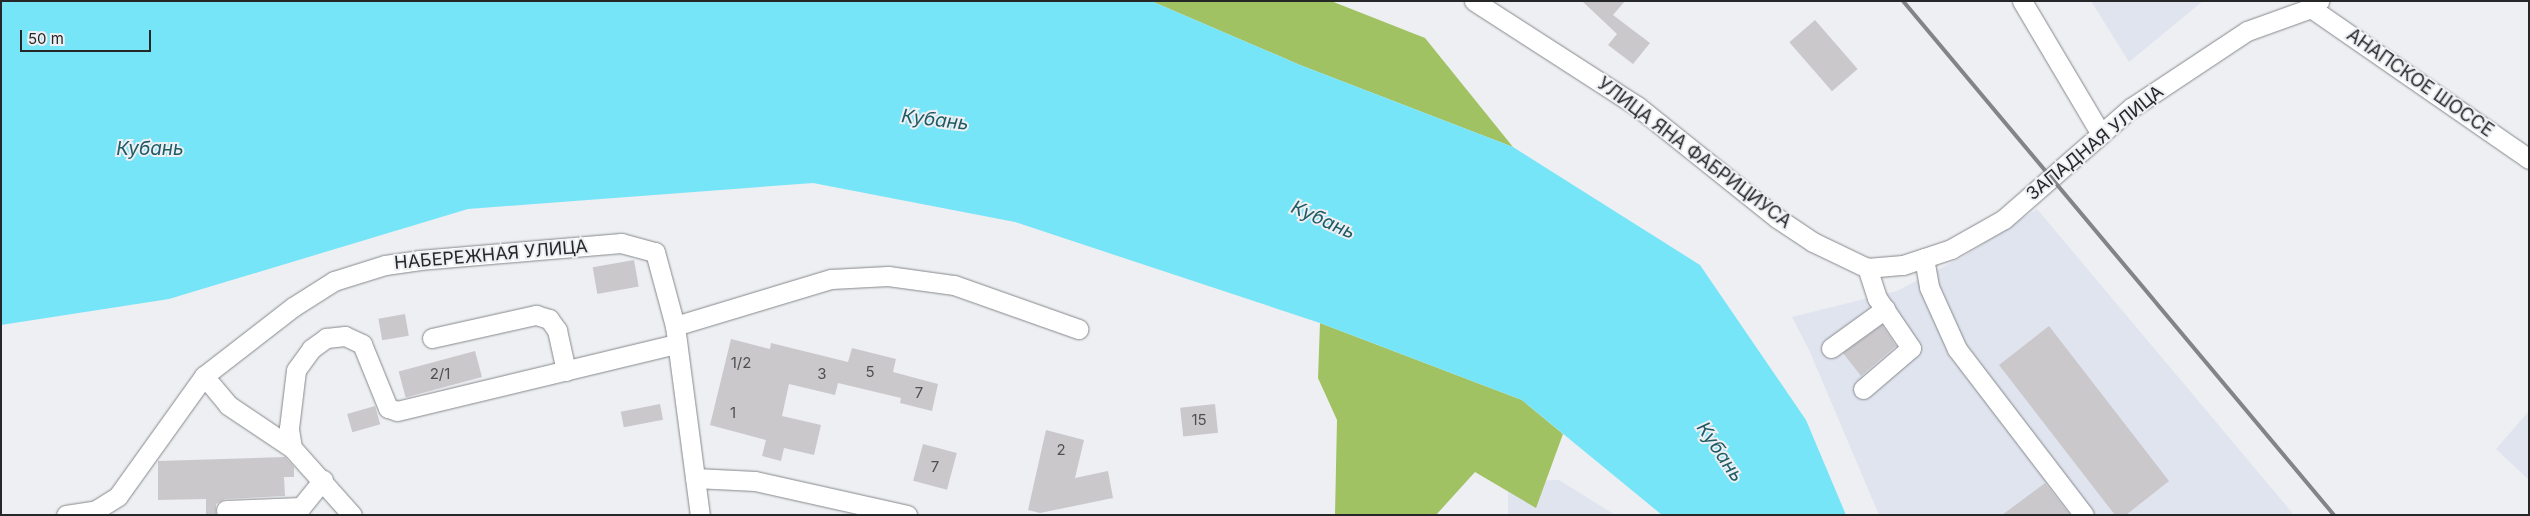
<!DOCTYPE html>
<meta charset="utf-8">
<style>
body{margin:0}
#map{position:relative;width:2530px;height:516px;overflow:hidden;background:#edeff2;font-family:Inter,sans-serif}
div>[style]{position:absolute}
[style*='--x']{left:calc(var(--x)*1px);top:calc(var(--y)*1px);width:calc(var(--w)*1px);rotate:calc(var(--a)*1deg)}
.built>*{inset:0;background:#dfe4ef}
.forest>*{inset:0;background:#a0c262}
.water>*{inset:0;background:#77e5f8}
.building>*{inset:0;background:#cbc8cc;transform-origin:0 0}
.roads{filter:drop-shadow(0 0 1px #86888b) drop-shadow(0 0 1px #86888b)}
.minor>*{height:19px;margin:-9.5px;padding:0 9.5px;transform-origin:9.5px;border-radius:9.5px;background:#fff}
.rail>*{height:4px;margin:-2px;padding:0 2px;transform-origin:2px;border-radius:2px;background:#828486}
span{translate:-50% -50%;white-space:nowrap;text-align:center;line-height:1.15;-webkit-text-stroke:4px #edeff2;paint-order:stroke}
.number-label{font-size:15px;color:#4f4f51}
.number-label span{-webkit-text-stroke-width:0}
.street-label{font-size:18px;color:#262728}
.water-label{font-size:19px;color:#1d5b65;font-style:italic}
.frame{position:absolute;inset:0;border:2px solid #262728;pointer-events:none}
.scale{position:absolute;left:20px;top:30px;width:131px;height:22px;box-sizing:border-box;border:2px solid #262728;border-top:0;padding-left:6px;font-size:15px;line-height:18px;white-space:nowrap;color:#262728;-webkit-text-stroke:4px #edeff2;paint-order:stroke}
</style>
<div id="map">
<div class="built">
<div style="clip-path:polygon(2091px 1px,2203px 1px,2129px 62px)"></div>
<div style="clip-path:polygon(2037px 209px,2294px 515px,1879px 515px,1810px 352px,1792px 317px,1897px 291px,1964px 256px)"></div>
<div style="clip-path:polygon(2529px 411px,2529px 480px,2496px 449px)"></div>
<div style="clip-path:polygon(1559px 480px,1615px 515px,1508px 515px,1508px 482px)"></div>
</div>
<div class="forest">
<div style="clip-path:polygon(1151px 1px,1331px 1px,1425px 38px,1513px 147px,1300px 65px)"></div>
<div style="clip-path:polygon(1320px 323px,1522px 400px,1563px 434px,1536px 508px,1475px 472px,1436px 515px,1335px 515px,1337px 420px,1318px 378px)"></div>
</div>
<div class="water">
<div style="clip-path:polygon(1px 1px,1151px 1px,1300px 65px,1513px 147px,1700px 265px,1806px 420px,1846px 515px,1662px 515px,1522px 400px,1320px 323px,1015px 222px,813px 183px,468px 209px,169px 299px,1px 325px)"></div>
</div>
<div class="building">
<div style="clip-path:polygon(1582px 1px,1625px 1px,1613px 15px,1650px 43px,1633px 64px,1608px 45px,1617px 34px)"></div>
<div style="left:1815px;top:20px;width:65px;height:34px;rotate:49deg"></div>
<div style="left:634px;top:260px;width:27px;height:42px;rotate:80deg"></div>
<div style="left:405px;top:314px;width:22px;height:27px;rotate:80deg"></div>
<div style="clip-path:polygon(1882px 325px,1896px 346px,1861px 376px,1843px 353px)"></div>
<div style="clip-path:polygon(2049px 326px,2169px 481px,2126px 515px,2115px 515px,1999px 365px)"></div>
<div style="clip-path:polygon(731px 339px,770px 349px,771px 343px,848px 362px,852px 348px,896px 359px,893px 372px,938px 384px,932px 411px,900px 403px,901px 398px,838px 383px,835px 395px,789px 384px,782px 416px,821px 425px,814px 455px,784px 448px,781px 461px,762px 456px,766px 440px,710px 425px)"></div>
<div style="left:475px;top:351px;width:27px;height:79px;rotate:75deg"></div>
<div style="left:660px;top:404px;width:16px;height:40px;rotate:79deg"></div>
<div style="left:1215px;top:404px;width:29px;height:35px;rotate:84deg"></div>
<div style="left:375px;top:406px;width:19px;height:29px;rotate:74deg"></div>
<div style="clip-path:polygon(1046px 430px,1084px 440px,1075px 478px,1108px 471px,1113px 498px,1040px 513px,1028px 510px)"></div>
<div style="left:923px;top:444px;width:35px;height:38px;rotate:15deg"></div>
<div style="clip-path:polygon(285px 457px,294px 467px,294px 477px,284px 477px,285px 496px,225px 499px,216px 504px,216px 515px,206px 515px,206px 499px,158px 500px,158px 461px)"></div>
<div style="clip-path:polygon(2045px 483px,2070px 515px,2002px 515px)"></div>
</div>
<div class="roads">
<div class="minor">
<div style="--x:1474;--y:1;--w:194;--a:32.8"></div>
<div style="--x:1637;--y:106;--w:179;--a:38.7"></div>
<div style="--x:1777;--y:218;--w:43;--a:33.7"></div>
<div style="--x:1813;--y:242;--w:60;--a:25.7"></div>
<div style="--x:1867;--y:268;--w:36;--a:-5"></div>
<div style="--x:1903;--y:265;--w:51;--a:-18.4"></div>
<div style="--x:1951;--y:249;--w:61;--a:-29.5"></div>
<div style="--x:2004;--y:219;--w:169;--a:-41.2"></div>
<div style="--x:2131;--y:108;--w:139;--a:-33.6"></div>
<div style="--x:2247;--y:31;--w:68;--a:-19.8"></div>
<div style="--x:2311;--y:8;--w:11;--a:-41"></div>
<div style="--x:2022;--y:1;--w:155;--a:59.3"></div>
<div style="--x:2311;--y:8;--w:265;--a:34.7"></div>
<div style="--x:1924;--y:258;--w:29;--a:80"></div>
<div style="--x:1929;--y:287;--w:68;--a:65.7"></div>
<div style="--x:1957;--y:349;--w:209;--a:52.6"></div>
<div style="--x:675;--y:326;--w:163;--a:-16.8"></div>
<div style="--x:831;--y:279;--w:57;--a:-3"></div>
<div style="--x:888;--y:276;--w:67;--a:7.8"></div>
<div style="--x:954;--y:285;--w:132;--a:19.5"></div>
<div style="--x:432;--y:338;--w:107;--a:-12.5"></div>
<div style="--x:536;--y:315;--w:14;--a:17"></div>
<div style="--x:549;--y:319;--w:14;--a:54"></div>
<div style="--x:557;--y:330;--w:42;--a:77.6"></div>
<div style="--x:1831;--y:348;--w:67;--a:-35.8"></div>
<div style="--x:204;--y:376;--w:38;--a:50"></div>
<div style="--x:228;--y:405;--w:77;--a:33.9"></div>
<div style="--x:1863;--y:389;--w:63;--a:-40.5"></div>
<div style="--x:1911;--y:348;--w:60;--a:-124.2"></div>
<div style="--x:1877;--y:298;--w:32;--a:-108"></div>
<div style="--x:695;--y:478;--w:60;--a:2.9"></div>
<div style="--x:755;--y:481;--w:156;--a:12.6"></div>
<div style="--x:226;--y:510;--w:75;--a:-2.3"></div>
<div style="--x:301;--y:507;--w:35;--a:-51"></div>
<div style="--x:66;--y:515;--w:30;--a:-9"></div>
<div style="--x:96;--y:510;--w:26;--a:-32"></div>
<div style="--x:118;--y:496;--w:148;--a:-54.4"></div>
<div style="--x:204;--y:376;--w:113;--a:-37.8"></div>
<div style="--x:293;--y:307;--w:49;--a:-32.4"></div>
<div style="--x:334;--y:281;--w:53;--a:-17.4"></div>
<div style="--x:385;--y:265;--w:34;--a:-8"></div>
<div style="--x:419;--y:260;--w:203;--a:-4.8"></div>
<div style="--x:621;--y:243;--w:35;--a:15"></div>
<div style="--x:655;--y:252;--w:77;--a:74.9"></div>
<div style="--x:675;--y:326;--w:191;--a:82.5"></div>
<div style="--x:352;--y:515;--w:90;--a:-131.8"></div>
<div style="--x:292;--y:448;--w:20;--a:-99"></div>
<div style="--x:289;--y:428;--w:58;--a:-83.1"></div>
<div style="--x:296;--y:370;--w:26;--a:-54"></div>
<div style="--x:311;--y:349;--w:19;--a:-36"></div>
<div style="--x:326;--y:338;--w:19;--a:-6"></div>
<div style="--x:345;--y:336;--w:19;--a:25"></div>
<div style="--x:362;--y:344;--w:69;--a:67.9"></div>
<div style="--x:388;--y:408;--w:9;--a:18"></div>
<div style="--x:397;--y:411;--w:288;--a:-13.5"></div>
</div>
</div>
<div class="rail">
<div style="--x:1903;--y:1;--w:671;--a:50.02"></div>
</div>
<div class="number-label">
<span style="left:741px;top:363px">1/2</span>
<span style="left:870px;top:372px">5</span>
<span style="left:440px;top:374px">2/1</span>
<span style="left:822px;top:374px">3</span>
<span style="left:919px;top:393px">7</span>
<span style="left:733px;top:413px">1</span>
<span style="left:1199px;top:420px">15</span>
<span style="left:1061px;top:450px">2</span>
<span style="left:935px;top:467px">7</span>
</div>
<div class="street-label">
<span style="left:2420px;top:83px;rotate:35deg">АНАПСКОЕ ШОССЕ</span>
<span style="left:2095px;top:143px;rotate:-39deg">ЗАПАДНАЯ УЛИЦА</span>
<span style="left:1694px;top:153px;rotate:37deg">УЛИЦА ЯНА ФАБРИЦИУСА</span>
<span style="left:491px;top:255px;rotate:-5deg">НАБЕРЕЖНАЯ УЛИЦА</span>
</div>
<div class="water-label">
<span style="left:935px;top:120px;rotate:7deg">Кубань</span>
<span style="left:150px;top:149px">Кубань</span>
<span style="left:1323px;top:220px;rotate:24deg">Кубань</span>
<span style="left:1720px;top:452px;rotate:56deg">Кубань</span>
</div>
<div class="frame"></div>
<div class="scale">50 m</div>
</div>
